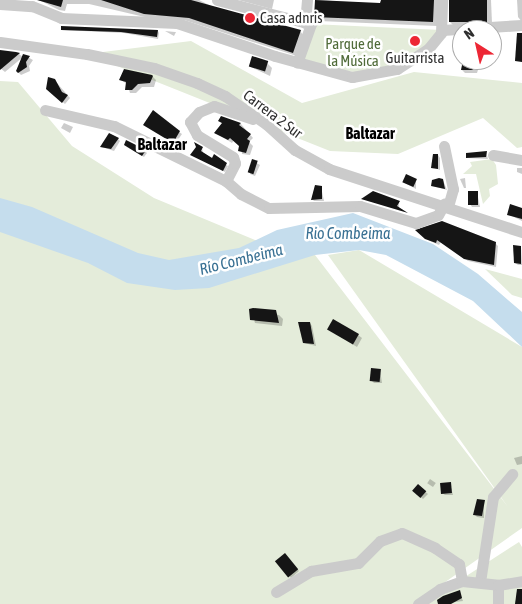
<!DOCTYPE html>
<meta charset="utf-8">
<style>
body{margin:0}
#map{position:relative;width:522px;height:604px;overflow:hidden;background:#fff;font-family:"Asap Condensed",sans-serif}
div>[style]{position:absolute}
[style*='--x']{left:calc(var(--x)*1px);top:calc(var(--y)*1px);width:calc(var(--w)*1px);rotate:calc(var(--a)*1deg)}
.green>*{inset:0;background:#e4ecda}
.water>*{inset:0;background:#c5dded}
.shadow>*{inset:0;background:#0003;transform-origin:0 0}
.building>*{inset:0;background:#151515;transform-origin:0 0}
.minor>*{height:11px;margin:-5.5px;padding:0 5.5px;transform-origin:5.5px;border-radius:5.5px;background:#cbcbcb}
.dots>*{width:14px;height:14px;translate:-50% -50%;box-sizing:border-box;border:2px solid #fff;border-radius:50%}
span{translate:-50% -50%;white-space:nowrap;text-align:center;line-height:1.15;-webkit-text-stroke:5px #fff;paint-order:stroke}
.poi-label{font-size:15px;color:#2e2e2e}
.left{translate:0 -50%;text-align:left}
.park-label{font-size:15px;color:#506b39}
.street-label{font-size:15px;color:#2e2e2e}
.neighbourhood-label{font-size:16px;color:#000;font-weight:700}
.water-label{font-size:16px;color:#387093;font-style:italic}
.north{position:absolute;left:452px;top:20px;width:50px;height:50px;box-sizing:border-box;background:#fff;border:1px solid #ababab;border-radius:50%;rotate:325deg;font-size:14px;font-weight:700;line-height:20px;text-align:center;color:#2e2e2e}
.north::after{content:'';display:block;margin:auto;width:18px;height:22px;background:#ed2735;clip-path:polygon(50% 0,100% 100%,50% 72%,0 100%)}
</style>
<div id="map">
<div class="green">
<div style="clip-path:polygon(311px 24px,442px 30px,434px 43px,373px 75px,297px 63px)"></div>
<div style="clip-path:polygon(191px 41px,302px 103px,414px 72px,522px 83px,522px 147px,517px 148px,483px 118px,398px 154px,330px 151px,87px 54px)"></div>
<div style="clip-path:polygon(0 81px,18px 82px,72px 146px,154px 198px,255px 240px,315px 255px,508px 507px,328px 255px,359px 250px,522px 347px,522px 528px,414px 604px,0 604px)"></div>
<div style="clip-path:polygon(492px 159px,496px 165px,498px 184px,489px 189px,490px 196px,483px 204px,476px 174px,463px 174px,472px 166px,470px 162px)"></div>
<div style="clip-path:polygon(485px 269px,522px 279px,522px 298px,512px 295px)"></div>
<div style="clip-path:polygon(519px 542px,522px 547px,522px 604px,423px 604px)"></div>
</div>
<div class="water">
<div style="clip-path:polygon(0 198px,32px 207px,138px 253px,169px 260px,239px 248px,277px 230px,353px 213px,433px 244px,478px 274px,522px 312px,522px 347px,473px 301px,386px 255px,359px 250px,315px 255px,209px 288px,175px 290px,127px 283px,88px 263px,0 232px)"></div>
</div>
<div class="shadow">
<div style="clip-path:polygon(39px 0,199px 0,215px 8px,300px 31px,304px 36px,297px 56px,184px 20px,149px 18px,89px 4px,67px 4px,65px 11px,59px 10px)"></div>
<div style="clip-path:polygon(238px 0,274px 0,272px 9px)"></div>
<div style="clip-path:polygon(316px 0,382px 4px,382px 0,438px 0,437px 26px,319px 21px,315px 16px)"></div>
<div style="clip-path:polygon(449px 0,491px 0,492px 23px,454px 26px,450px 22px)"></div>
<div style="clip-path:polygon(517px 0,522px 0,522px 22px,518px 17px)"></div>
<div style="clip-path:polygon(62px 30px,158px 31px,159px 33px,158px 39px,124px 33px)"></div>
<div style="clip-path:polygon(165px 31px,175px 32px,176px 32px,174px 36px)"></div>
<div style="clip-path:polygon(496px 35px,500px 44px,492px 44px,492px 36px)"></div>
<div style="clip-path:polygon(2px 51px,19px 54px,23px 57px,5px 72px,0 68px)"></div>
<div style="clip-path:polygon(24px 55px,33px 60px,29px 66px,30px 71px,21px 75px,17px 71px)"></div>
<div style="clip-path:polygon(464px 60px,481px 60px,477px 73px,465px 73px,462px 70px)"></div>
<div style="clip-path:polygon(267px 63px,272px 68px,270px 76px,251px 67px)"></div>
<div style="clip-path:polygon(153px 77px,156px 80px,154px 87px,142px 87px,136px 93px,130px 93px,127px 84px,121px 80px)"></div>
<div style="clip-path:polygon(57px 83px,70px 98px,65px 104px,47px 88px)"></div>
<div style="clip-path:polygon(221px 118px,241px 124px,253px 138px,249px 142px,253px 146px,250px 155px,242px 154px,241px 146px,234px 140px,232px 143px,216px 133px,223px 124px,219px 121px)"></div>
<div style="clip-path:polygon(64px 123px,73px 127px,70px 133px,61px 128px)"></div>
<div style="clip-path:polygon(144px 125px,179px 132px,182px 134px,175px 144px)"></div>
<div style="clip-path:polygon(118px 139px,120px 141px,114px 151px,102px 147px)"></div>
<div style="clip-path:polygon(127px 147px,145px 151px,147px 153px,144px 157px)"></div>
<div style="clip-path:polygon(202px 148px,203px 153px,228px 166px,225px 172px,192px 155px)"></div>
<div style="clip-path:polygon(486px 152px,488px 159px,467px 158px)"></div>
<div style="clip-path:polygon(438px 155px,440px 158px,440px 170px,432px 167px)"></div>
<div style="clip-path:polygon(253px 161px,260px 165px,255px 176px,250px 174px)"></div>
<div style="clip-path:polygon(517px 168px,522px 168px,522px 174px,517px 172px)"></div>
<div style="clip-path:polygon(465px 178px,466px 188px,464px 188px,460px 179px)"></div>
<div style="clip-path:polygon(416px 180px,416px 189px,403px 182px)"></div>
<div style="clip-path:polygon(443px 180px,447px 190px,433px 186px)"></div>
<div style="clip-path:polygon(321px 187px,324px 201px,314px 201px,312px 199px)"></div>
<div style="clip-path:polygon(477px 192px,480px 207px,472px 207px,470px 204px)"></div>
<div style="clip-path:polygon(363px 199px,399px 202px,399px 208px,405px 211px)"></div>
<div style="clip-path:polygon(522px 209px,522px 221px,508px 214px)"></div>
<div style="clip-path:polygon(420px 233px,495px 243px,498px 246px,496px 267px,468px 261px,441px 242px,439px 245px,430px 241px)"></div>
<div style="clip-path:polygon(521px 247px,522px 265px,518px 265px,515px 263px)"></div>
<div style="clip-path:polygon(251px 310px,279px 315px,283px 319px,282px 326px,255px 323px)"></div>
<div style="clip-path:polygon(310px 323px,312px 326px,316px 346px,304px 343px)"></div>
<div style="clip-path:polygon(328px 329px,358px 335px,362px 338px,357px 347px)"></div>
<div style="clip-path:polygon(380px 370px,382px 383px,374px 383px,371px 380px)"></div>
<div style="clip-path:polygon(522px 456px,522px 464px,517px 465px,514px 458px)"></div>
<div style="left:430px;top:479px;width:7px;height:5px;rotate:34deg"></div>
<div style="clip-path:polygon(450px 484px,453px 495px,445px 495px,442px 493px)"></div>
<div style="clip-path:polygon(418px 486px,428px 494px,423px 499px,416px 493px)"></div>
<div style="clip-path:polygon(484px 502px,484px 518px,477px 517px,475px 515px)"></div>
<div style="clip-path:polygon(287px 557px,299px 571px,291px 578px,277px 562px)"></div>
<div style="clip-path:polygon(459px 591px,463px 601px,439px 604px)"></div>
</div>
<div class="building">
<div style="clip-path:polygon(37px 0,63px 0,61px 7px)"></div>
<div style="clip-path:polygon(101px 0,191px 0,301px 30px,293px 53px,189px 18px,144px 14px)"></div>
<div style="clip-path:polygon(315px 0,380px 3px,381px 0,434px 0,433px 22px,314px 17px)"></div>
<div style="left:449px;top:0;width:38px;height:22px"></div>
<div style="clip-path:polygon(61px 26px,158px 30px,157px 37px,121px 32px,61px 30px)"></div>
<div style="clip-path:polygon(517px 33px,522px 33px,522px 62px,515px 61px)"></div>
<div style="clip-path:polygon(0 50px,16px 52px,20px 53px,0 70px)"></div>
<div style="clip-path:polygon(23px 54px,30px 56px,26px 62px,27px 67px,18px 73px,16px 71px)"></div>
<div style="left:252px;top:56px;width:17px;height:11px;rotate:17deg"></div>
<div style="clip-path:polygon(463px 60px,477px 60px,473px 70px,461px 70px)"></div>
<div style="clip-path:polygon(124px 69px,152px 75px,153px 76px,150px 83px,138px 84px,132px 90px,125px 90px,126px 82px,119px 80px)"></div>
<div style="clip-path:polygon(48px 77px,55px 79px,62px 92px,68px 95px,62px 103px,46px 89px)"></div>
<div style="clip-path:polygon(153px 110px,180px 131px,173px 143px,143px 125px)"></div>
<div style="clip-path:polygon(221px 116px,241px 123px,239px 125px,251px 134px,247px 139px,250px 141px,246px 153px,238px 151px,239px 146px,230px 138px,228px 140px,214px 133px,222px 123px,218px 121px)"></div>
<div style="clip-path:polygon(109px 133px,119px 138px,111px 149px,100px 147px)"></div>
<div style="clip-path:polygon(126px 140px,146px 150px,142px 156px,124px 145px)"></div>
<div style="clip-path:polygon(194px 142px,203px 147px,201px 151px,212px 158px,214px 154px,227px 163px,223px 171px,190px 155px,196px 147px)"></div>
<div style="clip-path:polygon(487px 151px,486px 157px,466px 158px,466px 153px)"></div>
<div style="clip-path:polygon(433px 154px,438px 154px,438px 169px,431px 168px)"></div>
<div style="left:252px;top:159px;width:6px;height:14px;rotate:18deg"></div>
<div style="left:406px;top:174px;width:12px;height:9px;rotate:24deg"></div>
<div style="clip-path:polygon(439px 178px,443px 179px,445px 189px,431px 186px,432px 180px)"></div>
<div style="clip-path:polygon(315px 185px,322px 186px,322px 199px,311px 200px)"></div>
<div style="clip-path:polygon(373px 191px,400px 201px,397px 206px,408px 213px,361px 199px)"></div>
<div style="left:468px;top:191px;width:10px;height:14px"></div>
<div style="clip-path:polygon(510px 204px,522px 208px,522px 219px,507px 215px)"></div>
<div style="clip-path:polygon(442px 221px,496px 242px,494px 265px,464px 259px,437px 240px,436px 243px,425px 239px,415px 230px)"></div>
<div style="clip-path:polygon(513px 245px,521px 246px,521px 264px,514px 263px)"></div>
<div style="clip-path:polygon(253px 308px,276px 310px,279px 323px,250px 320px,249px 309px)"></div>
<div style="left:333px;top:319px;width:30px;height:12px;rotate:30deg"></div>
<div style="clip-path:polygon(298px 322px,310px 322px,314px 344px,303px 343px)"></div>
<div style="left:371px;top:368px;width:10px;height:13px;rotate:6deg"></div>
<div style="left:451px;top:482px;width:11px;height:11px;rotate:85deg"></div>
<div style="left:418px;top:484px;width:11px;height:9px;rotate:41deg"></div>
<div style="clip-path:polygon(477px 499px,485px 500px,482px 516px,473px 515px)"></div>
<div style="left:285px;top:553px;width:21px;height:13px;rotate:51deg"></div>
<div style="clip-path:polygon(517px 589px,522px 589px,522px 604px,515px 604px)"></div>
<div style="clip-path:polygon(460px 590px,462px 598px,451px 604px,438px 604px,437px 600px,443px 596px)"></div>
</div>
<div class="minor">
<div style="--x:217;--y:0;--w:97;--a:14.3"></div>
<div style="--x:311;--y:24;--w:41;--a:109.7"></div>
<div style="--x:0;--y:4;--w:32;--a:4"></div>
<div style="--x:32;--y:6;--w:31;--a:22"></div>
<div style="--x:61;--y:18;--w:116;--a:2.5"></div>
<div style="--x:177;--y:23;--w:103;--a:18.6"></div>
<div style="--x:275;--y:56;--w:80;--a:15.3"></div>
<div style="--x:352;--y:77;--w:46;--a:-10.1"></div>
<div style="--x:397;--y:69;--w:37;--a:-33"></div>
<div style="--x:428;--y:49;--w:21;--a:-51"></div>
<div style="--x:441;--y:33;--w:33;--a:-88"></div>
<div style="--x:305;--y:23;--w:23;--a:-85"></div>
<div style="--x:442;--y:30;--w:80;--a:-3.6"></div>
<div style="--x:0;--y:42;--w:88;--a:7.9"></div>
<div style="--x:87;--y:54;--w:68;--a:11.8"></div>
<div style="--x:154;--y:68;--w:46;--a:19.2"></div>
<div style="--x:197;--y:83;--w:31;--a:25"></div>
<div style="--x:225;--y:96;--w:50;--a:34.3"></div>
<div style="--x:266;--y:124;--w:39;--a:42"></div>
<div style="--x:295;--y:150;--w:39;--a:29"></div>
<div style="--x:329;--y:169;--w:203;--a:18.1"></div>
<div style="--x:45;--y:110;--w:71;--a:13.1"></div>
<div style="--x:114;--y:126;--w:125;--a:26.2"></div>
<div style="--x:226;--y:181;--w:20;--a:41"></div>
<div style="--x:241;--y:194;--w:31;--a:27"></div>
<div style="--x:269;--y:208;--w:91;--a:-1.3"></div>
<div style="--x:360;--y:206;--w:59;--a:16.9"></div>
<div style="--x:416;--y:223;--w:23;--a:-20"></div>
<div style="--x:438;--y:215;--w:13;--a:-61"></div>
<div style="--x:444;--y:146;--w:44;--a:78.2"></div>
<div style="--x:453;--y:189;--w:19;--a:106"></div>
<div style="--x:493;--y:155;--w:29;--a:10"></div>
<div style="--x:226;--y:181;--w:20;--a:-63"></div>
<div style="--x:235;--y:163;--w:6;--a:-108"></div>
<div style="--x:233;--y:157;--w:42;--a:-148.6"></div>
<div style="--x:197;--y:135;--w:15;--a:-118"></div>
<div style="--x:190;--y:122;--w:13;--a:-48"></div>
<div style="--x:199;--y:112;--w:16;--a:-22"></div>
<div style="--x:214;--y:106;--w:41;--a:18.4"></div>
<div style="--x:480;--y:582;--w:86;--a:-81.3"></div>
<div style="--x:493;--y:497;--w:30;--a:-50"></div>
<div style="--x:498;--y:585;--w:19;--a:90"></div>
<div style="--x:276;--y:592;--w:41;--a:-31"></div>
<div style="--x:311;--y:571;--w:48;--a:-9.7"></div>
<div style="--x:358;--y:563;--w:31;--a:-45"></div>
<div style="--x:380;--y:541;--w:23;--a:-20"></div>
<div style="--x:402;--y:533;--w:36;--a:24"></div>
<div style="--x:435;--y:548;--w:29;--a:34"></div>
<div style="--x:459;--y:564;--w:17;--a:80"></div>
<div style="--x:418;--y:604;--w:27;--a:-34"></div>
<div style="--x:440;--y:589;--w:23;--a:-20"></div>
<div style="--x:462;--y:581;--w:36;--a:6"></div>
<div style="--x:498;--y:585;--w:24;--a:-9"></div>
</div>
<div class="dots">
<div style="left:250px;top:18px;background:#ed2735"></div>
<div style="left:415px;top:41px;background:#ed2735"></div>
</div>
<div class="poi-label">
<span class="left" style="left:260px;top:18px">Casa adnris</span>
<span style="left:415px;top:58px">Guitarrista</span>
</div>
<div class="park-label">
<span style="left:353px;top:52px">Parque de<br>la Música</span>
</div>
<div class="street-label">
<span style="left:273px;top:114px;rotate:37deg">Carrera 2 Sur</span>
</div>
<div class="neighbourhood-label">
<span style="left:370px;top:133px">Baltazar</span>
<span style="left:162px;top:144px">Baltazar</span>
</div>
<div class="water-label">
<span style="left:348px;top:233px">Rio Combeima</span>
<span style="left:241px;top:259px;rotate:-14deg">Río Combeima</span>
</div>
<div class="north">N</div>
</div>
